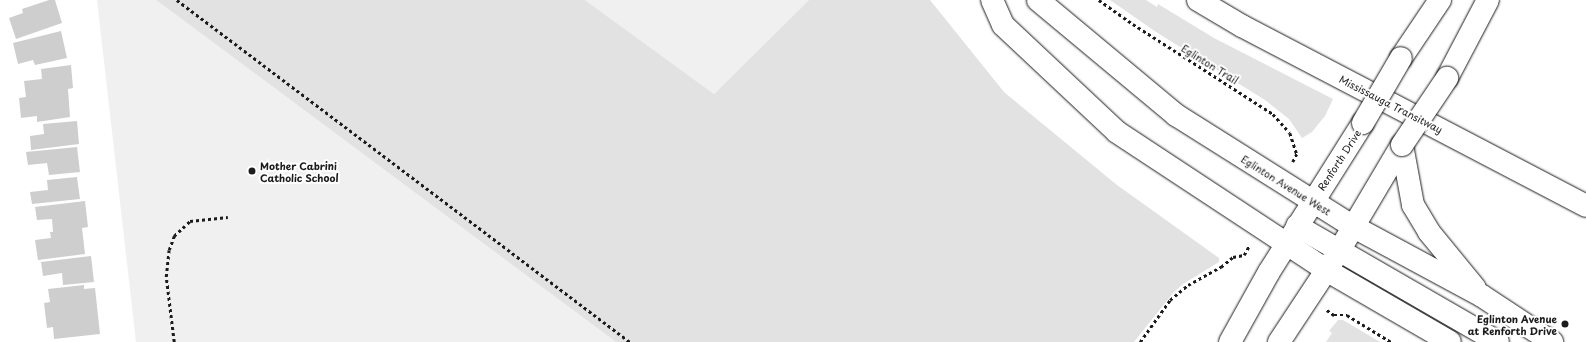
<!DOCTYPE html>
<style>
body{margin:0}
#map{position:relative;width:1586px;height:342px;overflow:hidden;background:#fff;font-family:"Playpen Sans",sans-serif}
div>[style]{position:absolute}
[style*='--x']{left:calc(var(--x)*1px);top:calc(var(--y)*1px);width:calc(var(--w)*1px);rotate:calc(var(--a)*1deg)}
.built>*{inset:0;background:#f0f0f0}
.green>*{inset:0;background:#e2e2e2}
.building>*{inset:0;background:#cecece}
.path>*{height:2.5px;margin-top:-1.25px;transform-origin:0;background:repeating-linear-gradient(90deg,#1c1c1c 0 3px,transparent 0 6px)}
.roads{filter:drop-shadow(0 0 1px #1c1c1c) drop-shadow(0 0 1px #1c1c1c)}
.minor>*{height:22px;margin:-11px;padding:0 11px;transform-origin:11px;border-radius:11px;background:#fff}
.major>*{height:22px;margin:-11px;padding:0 11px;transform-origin:11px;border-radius:11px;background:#fff}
.bridges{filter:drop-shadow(0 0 1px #1c1c1c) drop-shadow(0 0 1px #1c1c1c)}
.major-bridge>*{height:22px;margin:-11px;padding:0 11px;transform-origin:11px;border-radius:11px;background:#fff}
.dots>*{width:11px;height:11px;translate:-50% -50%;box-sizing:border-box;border:2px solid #fff;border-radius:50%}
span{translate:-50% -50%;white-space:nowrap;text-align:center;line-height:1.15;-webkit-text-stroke:4px #fff;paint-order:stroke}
.street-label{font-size:10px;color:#1c1c1c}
.poi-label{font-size:10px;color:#1c1c1c;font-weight:700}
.left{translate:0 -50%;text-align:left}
.right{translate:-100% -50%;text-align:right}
</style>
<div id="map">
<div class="built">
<div style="clip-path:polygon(97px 0,156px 0,616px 342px,136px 342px)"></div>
<div style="clip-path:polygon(585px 0,809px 0,714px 94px)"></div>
</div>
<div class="green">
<div style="clip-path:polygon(156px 0,585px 0,714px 94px,809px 0,930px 0,1004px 92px,1117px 185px,1219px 258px,1219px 262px,1183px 284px,1173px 293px,1134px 342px,616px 342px)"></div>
<div style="clip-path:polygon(1110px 0,1146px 0,1157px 7px,1158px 4px,1214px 38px,1333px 99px,1325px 116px,1312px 132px,1302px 138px,1289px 119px,1265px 100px,1156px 32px)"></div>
<div style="clip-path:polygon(1338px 320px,1343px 320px,1380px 342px,1326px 342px,1332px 333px,1329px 331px)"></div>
</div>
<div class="building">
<div style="clip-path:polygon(49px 0,55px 0,62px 23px,16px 39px,9px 18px,23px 13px,22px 9px)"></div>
<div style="clip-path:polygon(61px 31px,67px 58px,35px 65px,33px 60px,18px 64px,13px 43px)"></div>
<div style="clip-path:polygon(71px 65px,73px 88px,68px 89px,70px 117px,37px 122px,37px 116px,21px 118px,19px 98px,26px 97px,24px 81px,42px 79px,41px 69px)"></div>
<div style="clip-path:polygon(77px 121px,79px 144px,31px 150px,30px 136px,44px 134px,43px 124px)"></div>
<div style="clip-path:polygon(77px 147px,80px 172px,49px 175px,47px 163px,28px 165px,26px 152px)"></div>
<div style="clip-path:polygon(77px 177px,80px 199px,32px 204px,30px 192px,48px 190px,47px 180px)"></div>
<div style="clip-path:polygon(85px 201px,88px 227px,82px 228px,85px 254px,38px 260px,35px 240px,51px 238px,50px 232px,53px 232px,52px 219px,37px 220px,35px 207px)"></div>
<div style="clip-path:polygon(91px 256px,94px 282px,63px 285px,62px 273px,43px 276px,41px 262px)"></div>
<div style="clip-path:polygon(84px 285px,84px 289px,95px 288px,100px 334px,54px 339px,53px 327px,47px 328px,44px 303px,50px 302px,48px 289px)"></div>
</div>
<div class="path">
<div style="--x:177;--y:0;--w:568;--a:37.05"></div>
<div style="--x:1099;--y:0;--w:42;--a:35.2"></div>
<div style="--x:1133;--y:24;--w:166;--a:32.7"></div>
<div style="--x:1273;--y:114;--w:25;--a:48"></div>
<div style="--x:1290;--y:133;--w:22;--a:72"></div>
<div style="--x:1297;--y:154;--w:9;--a:117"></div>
<div style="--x:1327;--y:310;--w:9;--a:36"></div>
<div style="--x:1334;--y:315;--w:13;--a:0"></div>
<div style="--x:1347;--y:315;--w:52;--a:31.5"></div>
<div style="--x:174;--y:342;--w:65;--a:-97"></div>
<div style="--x:166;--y:277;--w:27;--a:-84"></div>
<div style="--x:169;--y:250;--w:15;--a:-70"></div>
<div style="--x:174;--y:236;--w:22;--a:-43"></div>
<div style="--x:190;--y:221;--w:38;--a:-6"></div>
<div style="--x:1140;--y:342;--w:52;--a:-54.5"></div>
<div style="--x:1170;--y:300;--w:23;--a:-40"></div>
<div style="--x:1188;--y:285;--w:38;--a:-29"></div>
<div style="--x:1221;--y:267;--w:16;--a:-40"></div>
<div style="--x:1233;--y:257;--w:11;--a:-10"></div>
<div style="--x:1244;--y:255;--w:10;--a:-61"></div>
</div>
<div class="roads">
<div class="minor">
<div style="--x:1198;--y:0;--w:51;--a:30.6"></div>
<div style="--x:1242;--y:26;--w:388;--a:27.6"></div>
</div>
<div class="major">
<div style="--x:992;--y:0;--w:27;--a:66"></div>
<div style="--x:1003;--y:25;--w:156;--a:43.2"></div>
<div style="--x:1117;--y:132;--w:250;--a:33.4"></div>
<div style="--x:1326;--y:270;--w:143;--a:30.1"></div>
<div style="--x:1038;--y:0;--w:180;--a:39.8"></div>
<div style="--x:1176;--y:115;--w:210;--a:32.2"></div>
<div style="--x:1354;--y:227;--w:145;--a:28.3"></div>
<div style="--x:1482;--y:296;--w:84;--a:33.3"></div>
<div style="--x:1401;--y:58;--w:70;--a:-56.1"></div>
<div style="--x:1447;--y:78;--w:88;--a:-62.3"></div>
<div style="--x:1402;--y:145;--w:61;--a:79.6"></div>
<div style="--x:1413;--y:205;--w:31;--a:59"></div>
<div style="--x:1429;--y:232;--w:72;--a:50.6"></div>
<div style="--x:1297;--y:226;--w:232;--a:30"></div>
<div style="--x:1230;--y:342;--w:80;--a:-60.9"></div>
<div style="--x:1269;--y:272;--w:176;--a:-57.8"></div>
<div style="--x:1279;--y:342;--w:109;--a:-56.6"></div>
<div style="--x:1339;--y:251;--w:123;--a:-59.3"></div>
</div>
</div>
<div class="bridges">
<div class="major-bridge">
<div style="--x:1363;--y:123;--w:75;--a:-59.7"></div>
<div style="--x:1402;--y:145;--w:81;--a:-56.1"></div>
</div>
</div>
<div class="dots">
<div style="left:252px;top:171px;background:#1c1c1c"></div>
<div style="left:1565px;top:324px;background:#1c1c1c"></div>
</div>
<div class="street-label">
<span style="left:1210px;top:64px;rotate:32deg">Eglinton Trail</span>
<span style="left:1391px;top:104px;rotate:27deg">Mississauga Transitway</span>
<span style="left:1339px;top:160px;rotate:-57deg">Renforth Drive</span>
<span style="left:1286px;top:185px;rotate:32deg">Eglinton Avenue West</span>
</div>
<div class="poi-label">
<span class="left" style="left:260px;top:171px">Mother Cabrini<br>Catholic School</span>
<span class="right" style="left:1557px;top:324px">Eglinton Avenue<br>at Renforth Drive</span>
</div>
</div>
